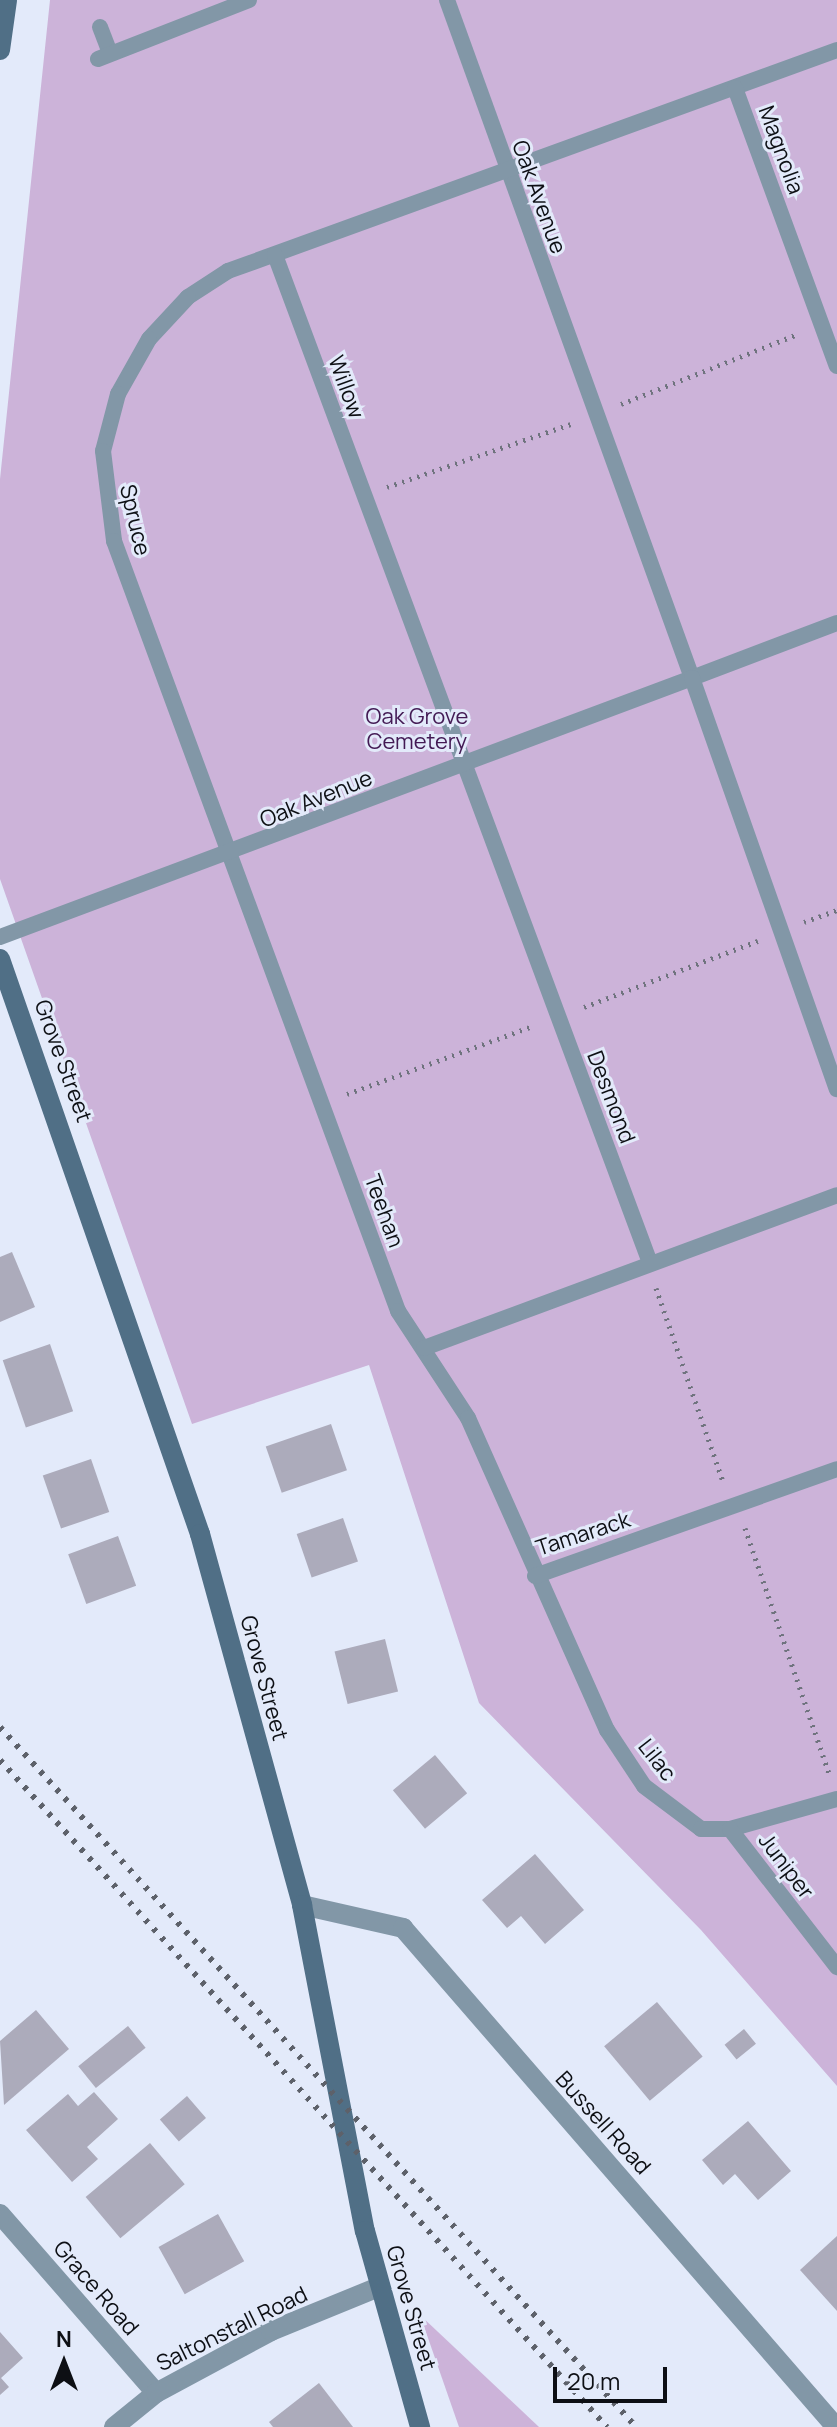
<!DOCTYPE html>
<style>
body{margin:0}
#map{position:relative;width:837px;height:2427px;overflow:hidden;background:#e3eafa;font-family:Manrope,sans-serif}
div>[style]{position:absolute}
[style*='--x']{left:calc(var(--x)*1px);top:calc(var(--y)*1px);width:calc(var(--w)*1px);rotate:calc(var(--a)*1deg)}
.green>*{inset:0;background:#ccb3d9}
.building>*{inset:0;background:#acabbb;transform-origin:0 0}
.path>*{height:5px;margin-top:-2.5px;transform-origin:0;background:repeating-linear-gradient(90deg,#6f737e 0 2px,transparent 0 8px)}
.lane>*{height:16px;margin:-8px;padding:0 8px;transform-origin:8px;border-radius:8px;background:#8297a7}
.street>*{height:20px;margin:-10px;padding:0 10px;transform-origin:10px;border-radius:10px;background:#8297a7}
.secondary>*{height:20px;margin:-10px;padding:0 10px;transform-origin:10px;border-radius:10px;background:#506f86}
.rail>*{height:6px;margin-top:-3px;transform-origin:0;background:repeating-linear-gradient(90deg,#5d616a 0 4px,transparent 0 12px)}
span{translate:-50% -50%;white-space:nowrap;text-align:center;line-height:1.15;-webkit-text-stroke:6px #e3eafa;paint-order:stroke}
.street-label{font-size:22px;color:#0d0f14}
.park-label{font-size:22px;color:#431a54}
.north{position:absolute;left:24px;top:2323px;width:80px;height:80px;-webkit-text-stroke:6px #e3eafa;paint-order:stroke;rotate:0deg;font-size:22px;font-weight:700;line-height:32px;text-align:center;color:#0d0f14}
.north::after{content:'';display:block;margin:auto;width:28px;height:36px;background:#0d0f14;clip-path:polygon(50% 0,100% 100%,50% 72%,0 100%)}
.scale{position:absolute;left:553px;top:2367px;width:114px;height:36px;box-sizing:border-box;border:4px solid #0d0f14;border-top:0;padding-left:10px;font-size:24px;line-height:28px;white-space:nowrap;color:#0d0f14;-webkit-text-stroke:6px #e3eafa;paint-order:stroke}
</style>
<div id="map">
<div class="green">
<div style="clip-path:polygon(50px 0,837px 0,837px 2086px,701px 1930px,479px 1703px,369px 1365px,192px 1424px,0 879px,0 479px)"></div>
<div style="clip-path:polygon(420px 2315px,539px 2427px,459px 2427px)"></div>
</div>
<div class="building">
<div style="clip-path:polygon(12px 1252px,35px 1307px,0 1322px,0 1257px)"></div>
<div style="left:50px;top:1344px;width:71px;height:50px;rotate:71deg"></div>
<div style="left:331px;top:1424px;width:49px;height:69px;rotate:71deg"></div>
<div style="left:91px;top:1459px;width:56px;height:51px;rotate:71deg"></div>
<div style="left:343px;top:1518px;width:46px;height:49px;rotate:71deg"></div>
<div style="left:118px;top:1536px;width:53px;height:53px;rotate:70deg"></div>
<div style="left:385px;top:1639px;width:54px;height:52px;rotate:76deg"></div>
<div style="left:435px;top:1755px;width:50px;height:55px;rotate:50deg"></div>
<div style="clip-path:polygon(535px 1854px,584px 1910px,545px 1944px,521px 1916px,507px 1928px,482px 1900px)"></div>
<div style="left:657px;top:2002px;width:71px;height:69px;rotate:50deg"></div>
<div style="clip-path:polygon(36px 2010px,69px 2049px,4px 2105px,0 2041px)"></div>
<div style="left:128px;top:2026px;width:28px;height:64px;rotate:51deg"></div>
<div style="left:744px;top:2029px;width:19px;height:25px;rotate:51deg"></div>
<div style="clip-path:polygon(94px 2092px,118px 2119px,87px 2147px,98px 2159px,72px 2182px,26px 2130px,68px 2094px,78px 2106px)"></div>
<div style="left:187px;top:2096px;width:29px;height:36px;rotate:49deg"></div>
<div style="clip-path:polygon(748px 2121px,791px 2171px,758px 2200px,735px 2174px,723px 2185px,702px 2160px)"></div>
<div style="left:150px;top:2143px;width:54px;height:84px;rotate:50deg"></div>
<div style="left:218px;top:2214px;width:54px;height:68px;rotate:61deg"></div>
<div style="clip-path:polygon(837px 2236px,837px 2311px,800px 2270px)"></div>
<div style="clip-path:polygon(0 2332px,23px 2358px,1px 2378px,9px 2387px,0 2395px)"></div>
<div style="clip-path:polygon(319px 2383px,353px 2427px,273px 2427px,269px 2422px)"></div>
</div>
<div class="path">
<div style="--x:621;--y:404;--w:190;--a:-21.6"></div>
<div style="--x:387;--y:487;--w:194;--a:-18.9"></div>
<div style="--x:804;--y:922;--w:35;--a:-20"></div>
<div style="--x:584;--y:1007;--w:186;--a:-20.8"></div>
<div style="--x:347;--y:1094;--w:198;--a:-20.1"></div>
<div style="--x:656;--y:1288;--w:205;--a:70.9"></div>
<div style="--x:745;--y:1528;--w:262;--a:71.1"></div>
</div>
<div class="lane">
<div style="--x:447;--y:0;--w:721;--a:70.13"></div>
<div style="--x:692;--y:678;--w:155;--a:-20.8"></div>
<div style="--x:100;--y:27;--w:28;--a:69"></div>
<div style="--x:837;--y:50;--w:648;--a:160.05"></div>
<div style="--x:228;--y:271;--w:48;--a:147"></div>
<div style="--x:188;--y:297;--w:57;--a:132.9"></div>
<div style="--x:149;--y:339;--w:63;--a:119.4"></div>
<div style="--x:118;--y:394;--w:59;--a:104.7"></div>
<div style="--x:103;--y:451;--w:91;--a:83"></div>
<div style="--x:114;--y:541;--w:821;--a:69.75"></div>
<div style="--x:398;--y:1311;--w:128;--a:56.8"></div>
<div style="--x:468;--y:1418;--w:342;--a:66"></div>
<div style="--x:607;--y:1730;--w:67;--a:56.5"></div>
<div style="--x:644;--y:1786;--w:71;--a:37"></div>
<div style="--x:701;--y:1829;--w:29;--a:0"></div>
<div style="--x:730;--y:1829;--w:111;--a:-15.7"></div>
<div style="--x:98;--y:59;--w:162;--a:-21.3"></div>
<div style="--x:735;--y:88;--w:296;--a:69.9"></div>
<div style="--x:275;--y:255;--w:1072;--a:69.59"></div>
<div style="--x:0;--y:937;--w:739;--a:-20.52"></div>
<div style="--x:692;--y:678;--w:436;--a:70.6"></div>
<div style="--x:424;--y:1348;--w:440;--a:-20.3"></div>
<div style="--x:535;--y:1576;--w:320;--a:-19.5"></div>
<div style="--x:730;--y:1829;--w:175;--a:52.2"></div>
</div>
<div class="street">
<div style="--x:302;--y:1905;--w:104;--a:12.8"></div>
<div style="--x:403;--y:1928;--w:661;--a:49.05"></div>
<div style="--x:0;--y:2214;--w:237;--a:48.9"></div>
<div style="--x:114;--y:2427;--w:54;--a:-39"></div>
<div style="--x:156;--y:2393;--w:131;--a:-28.3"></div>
<div style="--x:271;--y:2331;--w:117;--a:-22.2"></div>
</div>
<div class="secondary">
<div style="--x:0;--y:50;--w:50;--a:-82"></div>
<div style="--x:0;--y:959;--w:609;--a:70.82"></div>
<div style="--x:200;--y:1534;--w:385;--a:74.6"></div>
<div style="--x:302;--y:1905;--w:332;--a:79.1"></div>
<div style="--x:365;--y:2231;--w:204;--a:74.3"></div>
</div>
<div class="rail">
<div style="--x:0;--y:1727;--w:946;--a:47.74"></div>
<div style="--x:0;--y:1760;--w:902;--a:47.7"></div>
</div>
<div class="street-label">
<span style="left:781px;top:150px;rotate:70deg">Magnolia</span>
<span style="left:539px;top:197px;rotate:70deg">Oak Avenue</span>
<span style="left:346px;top:387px;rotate:70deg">Willow</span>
<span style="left:135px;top:520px;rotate:77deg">Spruce</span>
<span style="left:316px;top:799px;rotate:-22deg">Oak Avenue</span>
<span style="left:63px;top:1061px;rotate:70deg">Grove Street</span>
<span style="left:611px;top:1097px;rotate:69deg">Desmond</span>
<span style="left:384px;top:1211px;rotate:70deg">Teehan</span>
<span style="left:583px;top:1534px;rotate:-18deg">Tamarack</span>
<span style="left:264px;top:1678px;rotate:75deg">Grove Street</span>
<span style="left:657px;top:1760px;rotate:52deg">Lilac</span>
<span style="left:786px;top:1866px;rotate:53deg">Juniper</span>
<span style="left:603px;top:2123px;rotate:48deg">Bussell Road</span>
<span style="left:96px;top:2288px;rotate:49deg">Grace Road</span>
<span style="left:411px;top:2308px;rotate:74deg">Grove Street</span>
<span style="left:232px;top:2329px;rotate:-26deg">Saltonstall Road</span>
</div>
<div class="park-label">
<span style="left:417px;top:729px">Oak Grove<br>Cemetery</span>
</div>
<div class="north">N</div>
<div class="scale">20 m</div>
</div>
